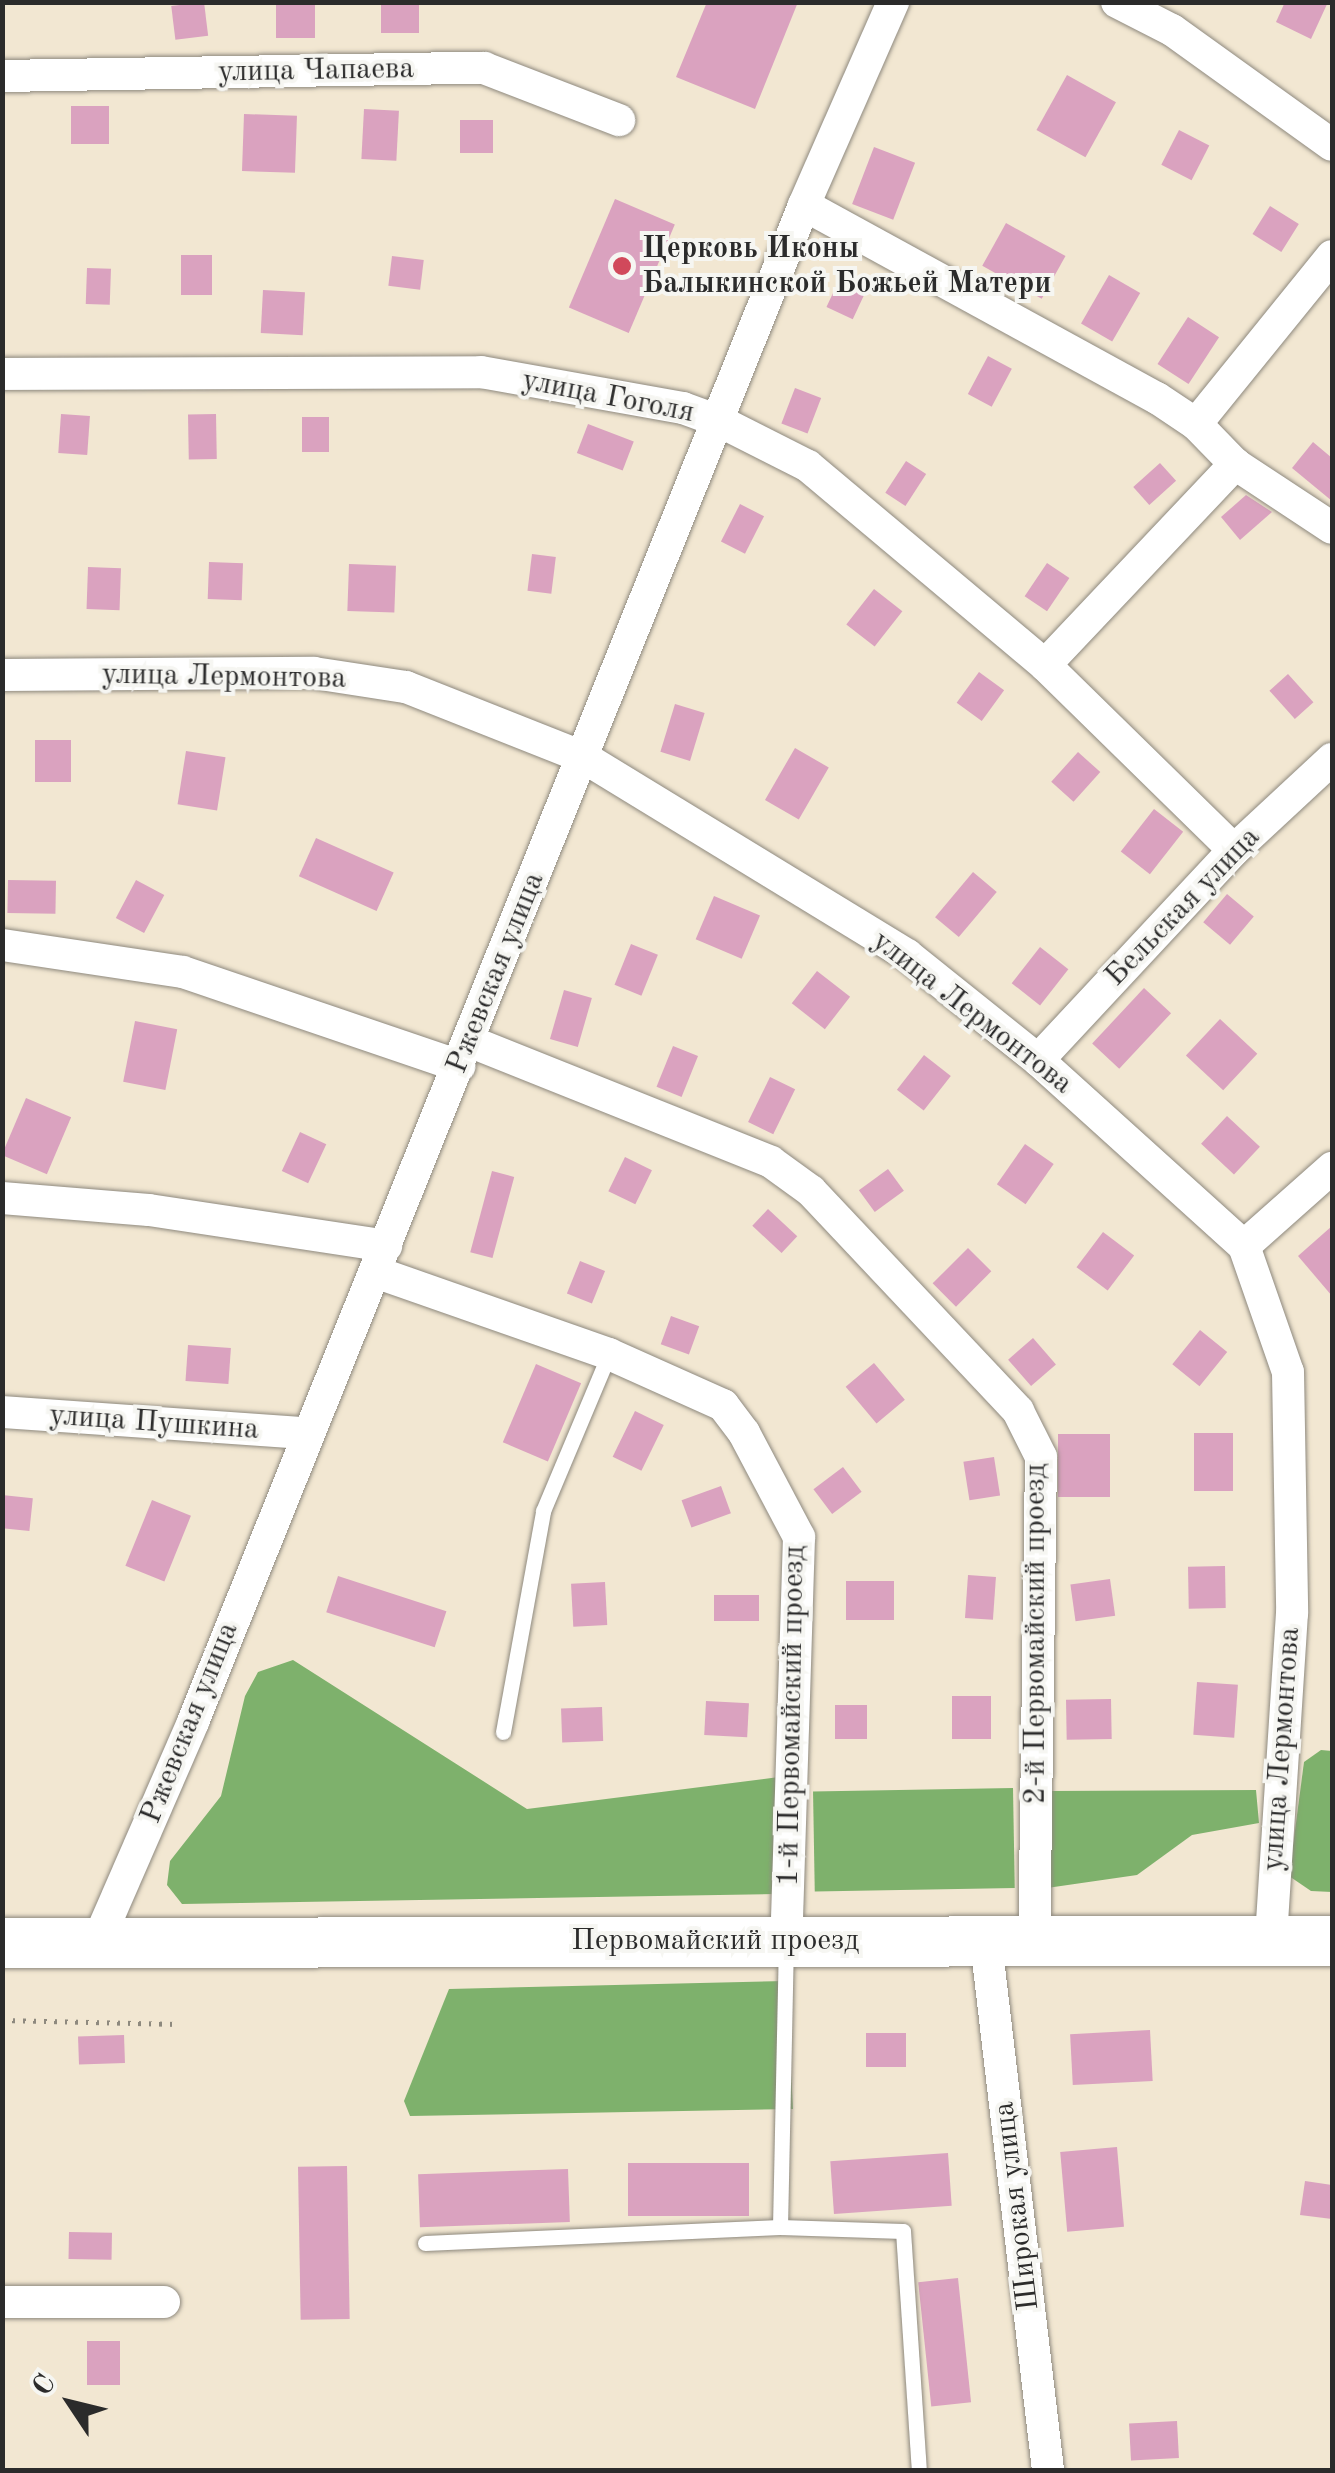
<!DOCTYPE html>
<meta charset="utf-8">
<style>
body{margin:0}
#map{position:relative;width:1335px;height:2473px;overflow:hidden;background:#f2e7d2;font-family:"Old Standard TT",serif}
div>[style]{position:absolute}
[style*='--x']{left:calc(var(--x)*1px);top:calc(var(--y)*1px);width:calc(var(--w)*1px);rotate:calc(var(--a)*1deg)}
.forest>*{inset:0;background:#7eb16c;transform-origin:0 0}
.building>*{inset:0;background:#daa2bf;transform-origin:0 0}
.path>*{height:5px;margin-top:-2.5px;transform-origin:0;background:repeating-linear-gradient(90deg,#8e897e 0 2.5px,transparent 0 10.5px)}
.roads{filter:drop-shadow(0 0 2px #8e897e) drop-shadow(0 0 2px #8e897e)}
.lane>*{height:15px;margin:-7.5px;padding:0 7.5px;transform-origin:7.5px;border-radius:7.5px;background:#fff}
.street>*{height:32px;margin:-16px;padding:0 16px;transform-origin:16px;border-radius:16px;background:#fff}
.primary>*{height:50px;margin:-25px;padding:0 25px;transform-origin:25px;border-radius:25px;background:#fff}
.dots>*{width:28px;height:28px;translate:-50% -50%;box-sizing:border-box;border:5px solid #f6f6f2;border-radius:50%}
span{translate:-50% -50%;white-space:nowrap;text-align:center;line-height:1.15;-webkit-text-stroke:8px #f6f6f2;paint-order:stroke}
.street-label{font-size:30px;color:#2b2b2b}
.poi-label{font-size:30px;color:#2b2b2b;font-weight:700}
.left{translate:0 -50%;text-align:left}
.frame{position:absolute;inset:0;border:5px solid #2b2b2b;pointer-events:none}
.north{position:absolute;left:20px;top:2353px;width:100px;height:100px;-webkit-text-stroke:8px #f6f6f2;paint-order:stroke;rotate:305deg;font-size:28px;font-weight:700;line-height:40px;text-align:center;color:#2b2b2b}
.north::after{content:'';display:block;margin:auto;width:35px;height:45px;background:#2b2b2b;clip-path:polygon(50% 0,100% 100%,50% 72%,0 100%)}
</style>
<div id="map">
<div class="forest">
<div style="clip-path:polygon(293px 1660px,527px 1809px,779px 1777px,775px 1894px,182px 1904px,167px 1885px,170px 1861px,221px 1796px,245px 1696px,258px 1672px)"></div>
<div style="clip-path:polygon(1321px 1750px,1332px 1751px,1332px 1892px,1311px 1891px,1289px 1876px,1304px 1762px)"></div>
<div style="left:1013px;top:1788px;width:100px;height:200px;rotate:89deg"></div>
<div style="clip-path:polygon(1256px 1790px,1259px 1823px,1192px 1835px,1137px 1875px,1047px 1888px,1050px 1791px)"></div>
<div style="clip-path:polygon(786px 1981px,793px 2109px,410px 2116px,404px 2101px,449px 1989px)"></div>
</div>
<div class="building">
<div style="left:204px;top:2px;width:34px;height:33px;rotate:83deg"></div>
<div style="left:276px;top:2px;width:39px;height:36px"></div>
<div style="left:381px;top:2px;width:38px;height:31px"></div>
<div style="clip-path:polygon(707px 2px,798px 2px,755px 109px,676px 77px)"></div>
<div style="clip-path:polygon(1285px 2px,1328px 2px,1311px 39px,1276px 22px)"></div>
<div style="left:1067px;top:75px;width:56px;height:63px;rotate:29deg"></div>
<div style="left:71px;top:106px;width:38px;height:38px"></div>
<div style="left:364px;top:109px;width:35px;height:50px;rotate:3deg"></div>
<div style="left:244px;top:114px;width:53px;height:57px;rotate:2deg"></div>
<div style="left:460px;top:120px;width:33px;height:33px"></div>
<div style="left:1179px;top:130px;width:34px;height:39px;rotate:27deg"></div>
<div style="left:874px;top:147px;width:44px;height:61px;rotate:21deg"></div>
<div style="left:615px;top:199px;width:65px;height:118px;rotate:23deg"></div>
<div style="left:1270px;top:206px;width:34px;height:33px;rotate:32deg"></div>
<div style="left:1006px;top:223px;width:68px;height:49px;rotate:29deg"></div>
<div style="left:212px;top:255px;width:40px;height:31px;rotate:90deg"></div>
<div style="left:392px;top:256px;width:32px;height:30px;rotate:7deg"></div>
<div style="left:87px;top:268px;width:24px;height:36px;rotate:2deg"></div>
<div style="left:1109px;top:275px;width:36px;height:56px;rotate:30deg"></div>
<div style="left:840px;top:278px;width:29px;height:32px;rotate:25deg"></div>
<div style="left:263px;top:290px;width:42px;height:43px;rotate:3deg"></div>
<div style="left:1188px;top:317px;width:37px;height:56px;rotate:33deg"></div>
<div style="left:988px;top:356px;width:27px;height:43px;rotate:28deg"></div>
<div style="left:795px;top:388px;width:28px;height:38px;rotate:21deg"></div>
<div style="left:61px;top:414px;width:29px;height:39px;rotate:4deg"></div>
<div style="left:216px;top:414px;width:45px;height:28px;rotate:89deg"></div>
<div style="left:302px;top:417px;width:27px;height:35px"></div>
<div style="left:588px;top:424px;width:49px;height:31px;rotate:21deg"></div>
<div style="clip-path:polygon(1313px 442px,1332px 458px,1332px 501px,1292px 468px)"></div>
<div style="left:906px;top:461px;width:24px;height:38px;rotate:33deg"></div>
<div style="left:1160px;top:463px;width:24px;height:36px;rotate:48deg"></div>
<div style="clip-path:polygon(1246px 495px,1272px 512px,1240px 540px,1221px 517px)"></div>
<div style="left:740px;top:504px;width:27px;height:42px;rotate:27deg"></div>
<div style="left:532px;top:554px;width:24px;height:37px;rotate:7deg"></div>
<div style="left:209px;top:562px;width:34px;height:37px;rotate:2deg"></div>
<div style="left:1047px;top:563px;width:27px;height:40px;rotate:34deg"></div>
<div style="left:349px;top:564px;width:47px;height:47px;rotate:2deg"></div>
<div style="left:88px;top:567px;width:33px;height:42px;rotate:2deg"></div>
<div style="left:874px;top:589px;width:36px;height:45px;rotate:38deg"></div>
<div style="left:979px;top:672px;width:31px;height:38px;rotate:36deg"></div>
<div style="left:1288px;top:674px;width:38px;height:25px;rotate:48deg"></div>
<div style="left:675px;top:704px;width:31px;height:50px;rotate:17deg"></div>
<div style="left:35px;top:740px;width:36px;height:42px"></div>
<div style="left:795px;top:748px;width:39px;height:60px;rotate:30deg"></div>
<div style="left:186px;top:751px;width:40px;height:54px;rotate:9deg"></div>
<div style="left:1078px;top:752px;width:30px;height:40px;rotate:42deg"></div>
<div style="left:1154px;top:809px;width:37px;height:54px;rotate:38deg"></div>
<div style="left:316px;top:838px;width:85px;height:42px;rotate:24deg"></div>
<div style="left:973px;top:872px;width:31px;height:59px;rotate:40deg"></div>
<div style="left:8px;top:880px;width:48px;height:33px;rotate:1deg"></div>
<div style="left:136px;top:880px;width:32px;height:43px;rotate:28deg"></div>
<div style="left:1227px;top:894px;width:35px;height:37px;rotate:40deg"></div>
<div style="left:714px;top:896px;width:50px;height:47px;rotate:23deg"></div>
<div style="left:631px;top:944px;width:29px;height:44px;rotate:22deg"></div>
<div style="left:1040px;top:947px;width:36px;height:46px;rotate:38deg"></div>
<div style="left:817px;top:971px;width:42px;height:41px;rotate:38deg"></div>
<div style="left:1144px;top:988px;width:37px;height:76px;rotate:43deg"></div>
<div style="left:564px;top:990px;width:29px;height:51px;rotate:16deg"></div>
<div style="left:1220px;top:1019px;width:51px;height:50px;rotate:43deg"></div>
<div style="left:135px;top:1021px;width:43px;height:62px;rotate:11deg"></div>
<div style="left:673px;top:1046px;width:27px;height:44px;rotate:22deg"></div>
<div style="left:924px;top:1055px;width:34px;height:44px;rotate:38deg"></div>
<div style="left:770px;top:1077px;width:28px;height:50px;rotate:26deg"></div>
<div style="left:26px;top:1098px;width:49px;height:62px;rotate:23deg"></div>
<div style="left:1227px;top:1116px;width:45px;height:38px;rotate:43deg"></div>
<div style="left:300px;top:1132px;width:29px;height:43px;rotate:25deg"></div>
<div style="left:1025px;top:1144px;width:35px;height:49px;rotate:35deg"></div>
<div style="left:625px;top:1157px;width:30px;height:38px;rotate:26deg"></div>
<div style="left:888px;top:1169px;width:27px;height:36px;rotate:54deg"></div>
<div style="left:492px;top:1171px;width:23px;height:84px;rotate:15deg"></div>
<div style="left:768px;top:1209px;width:40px;height:23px;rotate:43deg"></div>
<div style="clip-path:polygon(1332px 1226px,1332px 1296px,1298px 1256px)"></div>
<div style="left:1103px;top:1232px;width:39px;height:44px;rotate:37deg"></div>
<div style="left:968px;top:1248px;width:33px;height:50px;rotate:45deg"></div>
<div style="left:580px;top:1261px;width:27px;height:35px;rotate:22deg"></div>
<div style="left:671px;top:1316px;width:30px;height:30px;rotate:20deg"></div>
<div style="left:1200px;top:1330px;width:35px;height:44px;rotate:39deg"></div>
<div style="left:1033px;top:1338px;width:35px;height:33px;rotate:49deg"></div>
<div style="left:188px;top:1345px;width:43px;height:36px;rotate:4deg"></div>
<div style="left:874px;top:1363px;width:48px;height:37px;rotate:50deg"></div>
<div style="left:536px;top:1364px;width:49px;height:85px;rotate:23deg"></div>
<div style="left:635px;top:1411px;width:32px;height:51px;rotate:26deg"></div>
<div style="left:1194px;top:1433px;width:39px;height:58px"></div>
<div style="left:1058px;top:1434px;width:52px;height:63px"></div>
<div style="left:994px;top:1457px;width:39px;height:31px;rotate:81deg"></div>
<div style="left:843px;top:1467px;width:31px;height:37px;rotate:53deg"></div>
<div style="left:721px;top:1486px;width:29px;height:42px;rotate:70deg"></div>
<div style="left:2px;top:1495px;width:31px;height:33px;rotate:6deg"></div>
<div style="left:152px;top:1500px;width:42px;height:71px;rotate:22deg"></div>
<div style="left:1225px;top:1566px;width:42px;height:37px;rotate:89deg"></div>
<div style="left:968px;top:1575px;width:28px;height:43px;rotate:4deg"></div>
<div style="left:338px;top:1576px;width:114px;height:38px;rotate:18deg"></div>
<div style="left:1110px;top:1579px;width:37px;height:40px;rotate:82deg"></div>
<div style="left:894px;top:1581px;width:39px;height:48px;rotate:90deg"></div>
<div style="left:605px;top:1582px;width:43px;height:34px;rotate:87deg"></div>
<div style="left:759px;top:1595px;width:26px;height:45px;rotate:90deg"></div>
<div style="left:1197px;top:1682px;width:41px;height:53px;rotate:4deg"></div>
<div style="left:991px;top:1696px;width:43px;height:39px;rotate:90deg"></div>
<div style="left:1111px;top:1699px;width:40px;height:45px;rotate:89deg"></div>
<div style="left:706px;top:1701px;width:43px;height:34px;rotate:3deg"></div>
<div style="left:835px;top:1705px;width:32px;height:34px"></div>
<div style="left:602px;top:1707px;width:34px;height:41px;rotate:88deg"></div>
<div style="left:1150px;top:2030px;width:51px;height:80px;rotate:87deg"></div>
<div style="left:906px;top:2033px;width:34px;height:40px;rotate:90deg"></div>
<div style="left:124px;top:2035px;width:28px;height:46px;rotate:88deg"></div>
<div style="left:1117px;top:2147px;width:80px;height:57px;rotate:85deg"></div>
<div style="left:948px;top:2153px;width:53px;height:118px;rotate:86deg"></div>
<div style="left:628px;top:2163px;width:121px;height:53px"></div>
<div style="left:347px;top:2166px;width:153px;height:49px;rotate:89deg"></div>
<div style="left:568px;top:2169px;width:53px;height:150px;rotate:88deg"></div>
<div style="clip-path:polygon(1305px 2181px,1332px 2185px,1332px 2219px,1300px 2215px)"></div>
<div style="left:69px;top:2232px;width:43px;height:27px;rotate:1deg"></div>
<div style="left:958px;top:2278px;width:125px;height:40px;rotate:84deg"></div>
<div style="left:87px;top:2341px;width:33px;height:44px"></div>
<div style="left:1177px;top:2421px;width:37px;height:48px;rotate:87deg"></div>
</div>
<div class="path">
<div style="--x:2;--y:2020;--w:176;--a:1.3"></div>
</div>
<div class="roads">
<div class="lane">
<div style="--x:503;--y:1732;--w:225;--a:-79.7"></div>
<div style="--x:543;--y:1511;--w:170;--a:-67.2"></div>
<div style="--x:780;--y:2227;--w:278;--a:-88.8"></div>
<div style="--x:425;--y:2243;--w:355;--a:-2.6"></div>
<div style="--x:780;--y:2227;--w:123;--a:1.9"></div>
<div style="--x:903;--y:2231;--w:240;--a:86.2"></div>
</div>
<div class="street">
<div style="--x:1117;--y:2;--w:62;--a:27"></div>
<div style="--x:1172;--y:30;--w:197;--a:35.7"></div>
<div style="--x:2;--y:76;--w:482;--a:-1"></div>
<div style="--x:484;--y:68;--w:145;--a:21.1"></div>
<div style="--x:804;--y:205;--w:402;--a:28.7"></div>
<div style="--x:1157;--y:398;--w:47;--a:33.7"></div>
<div style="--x:1196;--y:424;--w:56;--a:45.7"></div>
<div style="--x:1235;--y:464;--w:116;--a:33.4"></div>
<div style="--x:2;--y:374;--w:479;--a:-0.2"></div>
<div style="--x:481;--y:372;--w:205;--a:10.1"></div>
<div style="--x:683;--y:408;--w:40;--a:20.2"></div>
<div style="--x:721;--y:422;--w:97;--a:26.8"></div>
<div style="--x:808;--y:466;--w:309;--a:40"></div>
<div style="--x:1045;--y:665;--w:264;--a:44.4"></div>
<div style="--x:1196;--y:424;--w:216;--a:-51"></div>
<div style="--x:1045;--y:665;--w:277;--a:-46.6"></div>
<div style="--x:2;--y:675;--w:312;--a:-0.4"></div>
<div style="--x:314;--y:673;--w:93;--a:8.7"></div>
<div style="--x:406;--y:687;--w:190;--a:21.6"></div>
<div style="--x:583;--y:757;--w:380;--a:31.4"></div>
<div style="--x:907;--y:955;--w:168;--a:38.7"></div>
<div style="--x:1038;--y:1060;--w:278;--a:42.1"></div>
<div style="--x:1244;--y:1246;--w:133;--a:70.8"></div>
<div style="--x:1288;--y:1372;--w:241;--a:89"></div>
<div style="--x:1292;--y:1613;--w:328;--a:93.7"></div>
<div style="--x:2;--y:945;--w:183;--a:8.5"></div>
<div style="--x:183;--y:972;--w:292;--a:18.8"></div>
<div style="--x:469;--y:1041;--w:325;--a:21.8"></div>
<div style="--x:771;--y:1162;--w:49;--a:35.9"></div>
<div style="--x:811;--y:1191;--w:302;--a:46.7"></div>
<div style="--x:1018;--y:1411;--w:51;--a:63.4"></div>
<div style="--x:1041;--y:1457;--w:481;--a:90.8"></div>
<div style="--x:1038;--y:1060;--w:287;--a:-47"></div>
<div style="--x:1234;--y:850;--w:134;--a:-42.9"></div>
<div style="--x:2;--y:1198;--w:147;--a:4.7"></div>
<div style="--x:149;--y:1210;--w:240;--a:8.6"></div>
<div style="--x:1244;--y:1246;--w:118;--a:-41.6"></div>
<div style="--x:375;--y:1272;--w:248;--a:19.3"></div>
<div style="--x:609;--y:1354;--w:125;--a:24.1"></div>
<div style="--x:723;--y:1405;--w:35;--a:53"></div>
<div style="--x:744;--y:1433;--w:118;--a:62.1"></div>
<div style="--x:799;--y:1537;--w:403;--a:91.8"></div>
<div style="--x:2;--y:1412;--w:305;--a:4"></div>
<div style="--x:986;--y:1942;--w:532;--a:83.3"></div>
<div style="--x:97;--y:1943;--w:241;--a:-66.5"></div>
<div style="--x:193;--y:1722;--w:1635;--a:-68.06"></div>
<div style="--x:804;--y:205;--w:222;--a:-66.3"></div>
<div style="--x:2;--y:2302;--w:162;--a:0"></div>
</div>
<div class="primary">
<div style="--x:2;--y:1943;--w:1330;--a:-0.09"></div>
</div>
</div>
<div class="dots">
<div style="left:622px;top:266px;background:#d1495b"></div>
</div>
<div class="street-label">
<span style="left:316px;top:71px;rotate:-1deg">улица Чапаева</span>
<span style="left:608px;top:397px;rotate:11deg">улица Гоголя</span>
<span style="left:224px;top:677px;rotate:1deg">улица Лермонтова</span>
<span style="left:1183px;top:907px;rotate:-46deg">Бельская улица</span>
<span style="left:496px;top:973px;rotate:-68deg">Ржевская улица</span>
<span style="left:972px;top:1013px;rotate:38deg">улица Лермонтова</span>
<span style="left:154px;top:1423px;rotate:4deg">улица Пушкина</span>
<span style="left:1036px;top:1634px;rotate:-90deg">2-й Первомайский проезд</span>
<span style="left:792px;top:1716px;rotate:-89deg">1-й Первомайский проезд</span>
<span style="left:190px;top:1723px;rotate:-68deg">Ржевская улица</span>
<span style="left:1282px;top:1749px;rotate:-86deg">улица Лермонтова</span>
<span style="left:715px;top:1941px">Первомайский проезд</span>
<span style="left:1017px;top:2206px;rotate:-97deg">Широкая улица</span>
</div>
<div class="poi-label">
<span class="left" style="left:642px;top:266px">Церковь Иконы<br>Балыкинской Божьей Матери</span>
</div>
<div class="frame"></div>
<div class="north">С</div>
</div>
